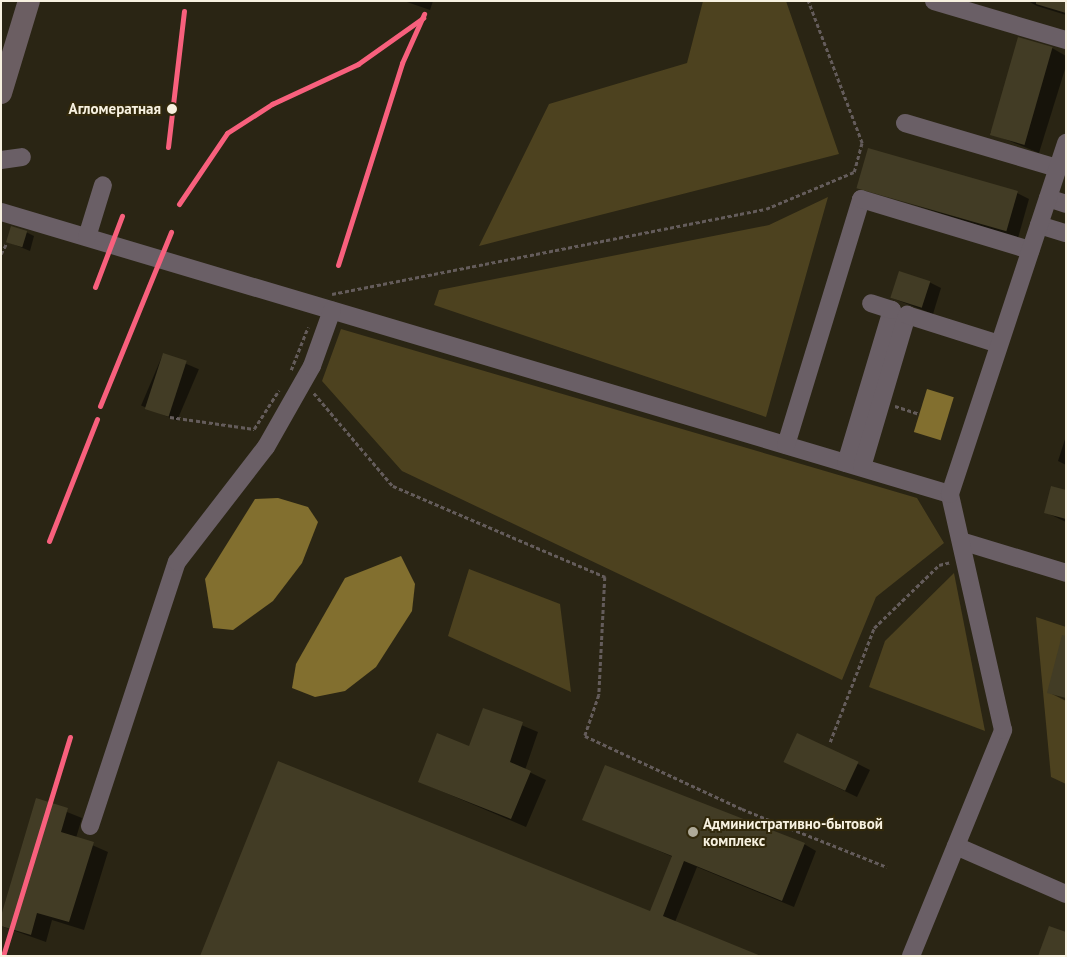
<!DOCTYPE html>
<meta charset="utf-8">
<style>
body{margin:0}
#map{position:relative;width:1067px;height:957px;overflow:hidden;background:#2a2514;font-family:"PT Sans",sans-serif}
div>[style]{position:absolute}
[style*='--x']{left:calc(var(--x)*1px);top:calc(var(--y)*1px);width:calc(var(--w)*1px);rotate:calc(var(--a)*1deg)}
.green>*{inset:0;background:#4d421f}
.water>*{inset:0;background:#826f2f;transform-origin:0 0}
.shadow>*{inset:0;background:#0007;transform-origin:0 0}
.building>*{inset:0;background:#423c25;transform-origin:0 0}
.path>*{height:2.5px;margin-top:-1.25px;transform-origin:0;background:repeating-linear-gradient(90deg,#645c5b 0 4px,transparent 0 6.5px)}
.minor>*{height:18px;margin:-9px;padding:0 9px;transform-origin:9px;border-radius:9px;background:#6a5f66}
.major>*{height:22px;margin:-11px;padding:0 11px;transform-origin:11px;border-radius:11px;background:#6b5e62}
.rail-1>*{height:5px;margin:-2.5px;padding:0 2.5px;transform-origin:2.5px;border-radius:2.5px;background:#f8607d}
.dots>*{width:14px;height:14px;translate:-50% -50%;box-sizing:border-box;border:2px solid #32290c;border-radius:50%}
span{translate:-50% -50%;white-space:nowrap;text-align:center;line-height:1.15;-webkit-text-stroke:4px #32290c;paint-order:stroke}
.stop-label{font-size:15px;color:#f7f1e0;font-weight:700}
.right{translate:-100% -50%;text-align:right}
.poi-label{font-size:15px;color:#f7f1e0;font-weight:700}
.left{translate:0 -50%;text-align:left}
.frame{position:absolute;inset:0;border:2px solid #f7f1e0;pointer-events:none}
</style>
<div id="map">
<div class="green">
<div style="clip-path:polygon(703px 1px,786px 1px,839px 154px,479px 246px,549px 104px,687px 63px)"></div>
<div style="clip-path:polygon(828px 197px,766px 417px,434px 305px,439px 290px,769px 225px)"></div>
<div style="clip-path:polygon(341px 329px,917px 498px,944px 543px,876px 597px,842px 680px,402px 471px,322px 381px)"></div>
<div style="clip-path:polygon(469px 569px,560px 604px,571px 692px,448px 636px)"></div>
<div style="clip-path:polygon(954px 573px,985px 731px,869px 687px,885px 641px)"></div>
<div style="clip-path:polygon(1036px 617px,1066px 627px,1066px 784px,1051px 777px)"></div>
</div>
<div class="water">
<div style="left:927px;top:389px;width:28px;height:45px;rotate:17deg"></div>
<div style="clip-path:polygon(278px 498px,308px 507px,318px 522px,302px 563px,273px 601px,233px 630px,213px 628px,205px 579px,255px 499px)"></div>
<div style="clip-path:polygon(401px 556px,415px 584px,412px 611px,376px 667px,345px 691px,315px 697px,292px 688px,296px 664px,345px 578px)"></div>
</div>
<div class="shadow">
<div style="clip-path:polygon(404px 1px,433px 1px,430px 10px)"></div>
<div style="clip-path:polygon(1028px 1px,1066px 1px,1066px 15px,1037px 6px)"></div>
<div style="clip-path:polygon(1052px 48px,1066px 56px,1066px 66px,1039px 153px,990px 133px)"></div>
<div style="clip-path:polygon(858px 187px,1017px 193px,1029px 199px,1018px 238px)"></div>
<div style="clip-path:polygon(26px 232px,34px 236px,30px 251px,8px 242px)"></div>
<div style="clip-path:polygon(929px 282px,941px 288px,933px 314px,892px 298px)"></div>
<div style="left:163px;top:354px;width:39px;height:56px;rotate:23deg"></div>
<div style="clip-path:polygon(1066px 436px,1066px 465px,1058px 461px)"></div>
<div style="clip-path:polygon(1066px 492px,1066px 522px,1045px 512px)"></div>
<div style="clip-path:polygon(1066px 656px,1066px 701px,1048px 692px)"></div>
<div style="clip-path:polygon(483px 709px,538px 732px,525px 770px,546px 780px,526px 827px,420px 782px,470px 748px)"></div>
<div style="clip-path:polygon(785px 762px,858px 764px,870px 770px,857px 797px)"></div>
<div style="clip-path:polygon(37px 800px,82px 818px,76px 838px,108px 852px,84px 930px,52px 920px,46px 942px,1px 926px)"></div>
<div style="clip-path:polygon(584px 819px,804px 844px,816px 851px,794px 907px,697px 867px,675px 922px,651px 913px,673px 857px)"></div>
</div>
<div class="building">
<div style="clip-path:polygon(1036px 1px,1066px 1px,1066px 13px,1036px 4px)"></div>
<div style="left:1018px;top:37px;width:36px;height:102px;rotate:16deg"></div>
<div style="left:868px;top:148px;width:156px;height:42px;rotate:16deg"></div>
<div style="left:11px;top:226px;width:17px;height:17px;rotate:17deg"></div>
<div style="left:899px;top:271px;width:33px;height:28px;rotate:18deg"></div>
<div style="left:163px;top:353px;width:25px;height:59px;rotate:18deg"></div>
<div style="clip-path:polygon(1051px 486px,1066px 490px,1066px 519px,1044px 513px)"></div>
<div style="clip-path:polygon(1062px 635px,1066px 636px,1066px 698px,1047px 693px)"></div>
<div style="clip-path:polygon(483px 708px,523px 722px,510px 762px,531px 771px,511px 819px,418px 782px,437px 733px,469px 746px)"></div>
<div style="left:797px;top:733px;width:68px;height:32px;rotate:25deg"></div>
<div style="clip-path:polygon(278px 761px,650px 911px,672px 856px,582px 820px,605px 765px,805px 843px,782px 901px,684px 861px,663px 916px,761px 956px,200px 956px)"></div>
<div style="clip-path:polygon(36px 798px,68px 808px,61px 832px,94px 842px,69px 922px,37px 913px,31px 935px,1px 926px,1px 916px)"></div>
<div style="clip-path:polygon(1049px 926px,1066px 932px,1066px 956px,1038px 956px)"></div>
</div>
<div class="path">
<div style="--x:1;--y:254;--w:11;--a:-63"></div>
<div style="--x:332;--y:294;--w:442;--a:-11.1"></div>
<div style="--x:766;--y:209;--w:95;--a:-22.8"></div>
<div style="--x:854;--y:172;--w:30;--a:-75"></div>
<div style="--x:862;--y:143;--w:152;--a:-110.8"></div>
<div style="--x:291;--y:370;--w:46;--a:-68.4"></div>
<div style="--x:314;--y:393;--w:122;--a:49.7"></div>
<div style="--x:393;--y:486;--w:231;--a:23.2"></div>
<div style="--x:605;--y:577;--w:118;--a:92.9"></div>
<div style="--x:599;--y:695;--w:43;--a:108.9"></div>
<div style="--x:585;--y:736;--w:173;--a:24.9"></div>
<div style="--x:742;--y:809;--w:156;--a:21.8"></div>
<div style="--x:895;--y:406;--w:26;--a:18"></div>
<div style="--x:170;--y:417;--w:85;--a:8.1"></div>
<div style="--x:254;--y:429;--w:46;--a:-57.3"></div>
<div style="--x:830;--y:742;--w:122;--a:-68.9"></div>
<div style="--x:874;--y:628;--w:91;--a:-44.1"></div>
<div style="--x:939;--y:565;--w:12;--a:-14"></div>
</div>
<div class="minor">
<div style="--x:934;--y:1;--w:138;--a:16.5"></div>
<div style="--x:905;--y:123;--w:159;--a:16.5"></div>
<div style="--x:1;--y:160;--w:21;--a:-8"></div>
<div style="--x:1048;--y:198;--w:19;--a:18"></div>
<div style="--x:1;--y:212;--w:990;--a:16.55"></div>
<div style="--x:1039;--y:225;--w:28;--a:17"></div>
<div style="--x:87;--y:237;--w:54;--a:-72.9"></div>
<div style="--x:786;--y:445;--w:257;--a:-73"></div>
<div style="--x:861;--y:199;--w:177;--a:16.8"></div>
<div style="--x:846;--y:463;--w:160;--a:-73.3"></div>
<div style="--x:892;--y:310;--w:22;--a:-162"></div>
<div style="--x:862;--y:467;--w:159;--a:-73.5"></div>
<div style="--x:907;--y:315;--w:96;--a:17.5"></div>
<div style="--x:961;--y:541;--w:110;--a:16.9"></div>
<div style="--x:90;--y:826;--w:278;--a:-71.8"></div>
<div style="--x:177;--y:562;--w:145;--a:-52.3"></div>
<div style="--x:266;--y:447;--w:93;--a:-60.4"></div>
<div style="--x:312;--y:366;--w:59;--a:-70.3"></div>
<div style="--x:956;--y:846;--w:120;--a:23.6"></div>
<div style="--x:911;--y:956;--w:244;--a:-67.8"></div>
<div style="--x:1003;--y:730;--w:242;--a:-102.7"></div>
<div style="--x:950;--y:494;--w:370;--a:-71.7"></div>
</div>
<div class="major">
<div style="--x:1;--y:93;--w:96;--a:-73.1"></div>
</div>
<div class="rail-1">
<div style="--x:168;--y:147;--w:137;--a:-83.3"></div>
<div style="--x:179;--y:204;--w:86;--a:-55.9"></div>
<div style="--x:227;--y:133;--w:54;--a:-32.8"></div>
<div style="--x:272;--y:104;--w:95;--a:-24.9"></div>
<div style="--x:358;--y:64;--w:80;--a:-35.3"></div>
<div style="--x:338;--y:265;--w:212;--a:-72.4"></div>
<div style="--x:402;--y:63;--w:54;--a:-65.8"></div>
<div style="--x:95;--y:287;--w:76;--a:-69.2"></div>
<div style="--x:100;--y:406;--w:188;--a:-67.8"></div>
<div style="--x:49;--y:541;--w:131;--a:-68.5"></div>
<div style="--x:3;--y:956;--w:229;--a:-73"></div>
</div>
<div class="dots">
<div style="left:172px;top:109px;background:#f7f1e0"></div>
<div style="left:693px;top:832px;background:#afaa99"></div>
</div>
<div class="stop-label">
<span class="right" style="left:161px;top:109px">Агломератная</span>
</div>
<div class="poi-label">
<span class="left" style="left:703px;top:832px">Административно-бытовой<br>комплекс</span>
</div>
<div class="frame"></div>
</div>
